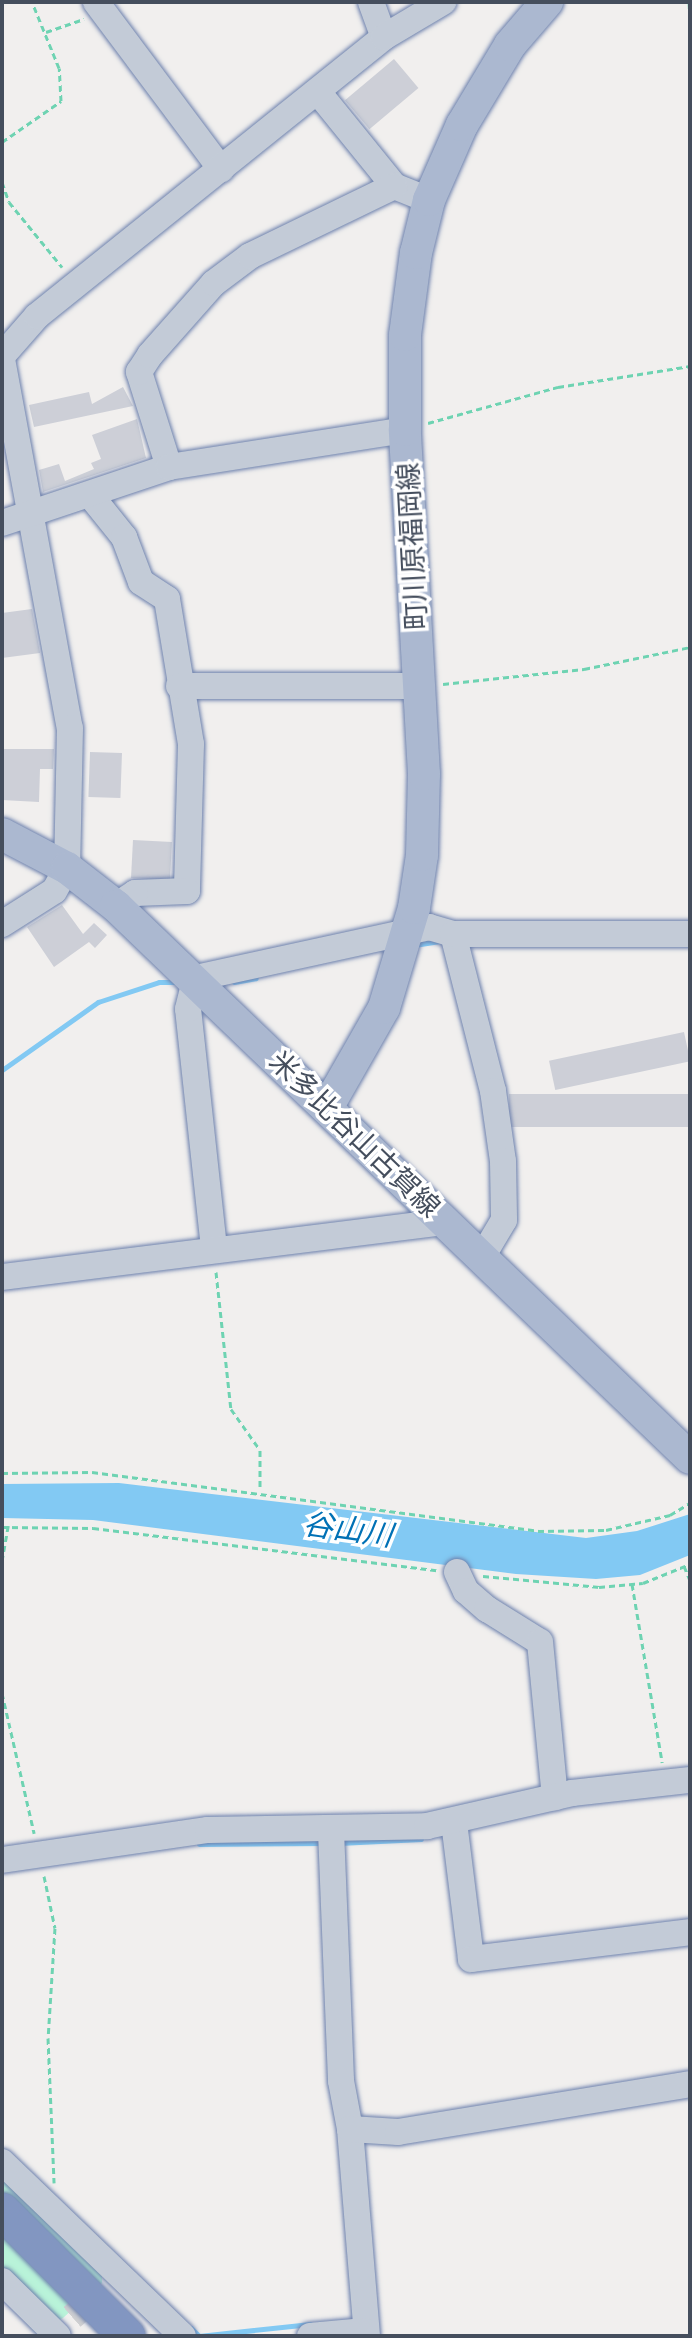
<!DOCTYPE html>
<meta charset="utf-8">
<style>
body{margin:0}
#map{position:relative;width:692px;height:2338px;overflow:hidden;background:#f1efee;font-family:"Asap Condensed","Noto Sans JP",sans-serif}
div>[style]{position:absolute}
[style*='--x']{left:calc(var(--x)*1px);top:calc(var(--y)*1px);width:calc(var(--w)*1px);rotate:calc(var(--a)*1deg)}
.green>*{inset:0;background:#b9f3d9}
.water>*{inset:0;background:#82c9f3}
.stream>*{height:5px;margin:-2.5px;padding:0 2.5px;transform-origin:2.5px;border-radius:2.5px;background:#82c9f3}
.building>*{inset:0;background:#cdcfd7;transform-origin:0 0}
.minor-tunnel>*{height:26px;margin-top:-13px;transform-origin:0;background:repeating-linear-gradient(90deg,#cfcfd1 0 26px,transparent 0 39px)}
.path>*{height:3px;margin-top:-1.5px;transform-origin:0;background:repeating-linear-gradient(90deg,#6ed3b2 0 6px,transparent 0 10px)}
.roads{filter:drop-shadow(0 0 2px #6d81ad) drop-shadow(0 0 2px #6d81ad)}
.minor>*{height:26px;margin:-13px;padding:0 13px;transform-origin:13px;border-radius:13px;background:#c3cbd7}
.major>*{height:32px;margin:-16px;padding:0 16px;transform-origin:16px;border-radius:16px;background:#abb8d0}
.highway>*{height:36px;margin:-18px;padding:0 18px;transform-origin:18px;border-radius:18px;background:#8296c1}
span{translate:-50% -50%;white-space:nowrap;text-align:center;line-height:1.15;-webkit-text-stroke:7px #fff;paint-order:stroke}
.street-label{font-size:28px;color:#454e5d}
.water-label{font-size:30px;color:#0071b5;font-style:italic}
.frame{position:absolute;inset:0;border:4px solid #454e5d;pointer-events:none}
</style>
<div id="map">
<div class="green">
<div style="clip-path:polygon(2px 2169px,102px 2268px,102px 2283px,94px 2290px,2px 2199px)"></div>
<div style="clip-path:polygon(2px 2232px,74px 2308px,63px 2318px,57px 2321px,2px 2269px)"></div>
</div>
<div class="water">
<div style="clip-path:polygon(119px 1483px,586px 1538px,637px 1531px,690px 1514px,690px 1555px,640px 1575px,596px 1579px,516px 1574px,93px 1520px,2px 1518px,2px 1484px)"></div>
</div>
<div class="stream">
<div style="--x:414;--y:945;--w:26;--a:-9"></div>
<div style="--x:234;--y:982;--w:22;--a:-10"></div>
<div style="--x:2;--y:1070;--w:118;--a:-35.3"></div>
<div style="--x:98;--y:1002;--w:64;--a:-18.2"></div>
<div style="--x:159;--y:982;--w:17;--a:0"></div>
<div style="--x:339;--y:1843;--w:82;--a:-2.8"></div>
<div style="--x:199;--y:1844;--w:126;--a:-0.5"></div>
<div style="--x:191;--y:2328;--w:11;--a:45"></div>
<div style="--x:199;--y:2336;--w:112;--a:-6.2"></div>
</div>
<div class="building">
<div style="left:394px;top:59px;width:38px;height:64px;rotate:50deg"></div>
<div style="clip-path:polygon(123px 387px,133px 406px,34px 427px,29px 405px,89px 392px,92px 404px)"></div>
<div style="clip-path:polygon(137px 419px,146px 458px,43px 492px,39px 470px,59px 464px,65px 481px,94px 469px,91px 463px,101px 459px,92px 435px)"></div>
<div style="clip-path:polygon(32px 609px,40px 653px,2px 658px,2px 613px)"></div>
<div style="clip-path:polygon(2px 749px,54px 749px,53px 769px,40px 769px,39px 802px,2px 800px)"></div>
<div style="left:90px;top:752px;width:32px;height:45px;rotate:2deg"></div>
<div style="left:133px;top:840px;width:39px;height:38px;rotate:3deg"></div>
<div style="clip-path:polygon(62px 905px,83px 934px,94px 923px,107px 935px,95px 948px,89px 942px,54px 967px,27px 927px)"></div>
<div style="left:684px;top:1032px;width:30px;height:138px;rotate:78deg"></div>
<div style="left:690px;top:1094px;width:33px;height:181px;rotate:90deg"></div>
</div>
<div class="minor-tunnel">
<div style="--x:72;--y:2317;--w:38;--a:-41"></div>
</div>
<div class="path">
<div style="--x:689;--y:2;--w:17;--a:87"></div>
<div style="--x:46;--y:32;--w:40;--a:-18.9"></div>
<div style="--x:2;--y:142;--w:72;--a:-34.8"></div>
<div style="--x:61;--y:101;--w:33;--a:-93"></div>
<div style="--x:59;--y:68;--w:71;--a:-112.2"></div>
<div style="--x:2;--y:182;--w:21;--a:71"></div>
<div style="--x:9;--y:202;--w:84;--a:50.8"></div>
<div style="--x:428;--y:423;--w:135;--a:-15.5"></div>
<div style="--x:558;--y:387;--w:134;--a:-9"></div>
<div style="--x:443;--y:684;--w:142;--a:-6.1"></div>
<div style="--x:584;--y:669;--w:108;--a:-11.7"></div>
<div style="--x:216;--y:1272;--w:138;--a:83.8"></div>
<div style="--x:231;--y:1409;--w:50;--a:54.7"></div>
<div style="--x:260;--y:1450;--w:40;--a:90"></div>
<div style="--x:2;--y:1473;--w:90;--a:-0.6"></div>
<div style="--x:92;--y:1472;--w:450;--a:7.5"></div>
<div style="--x:538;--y:1531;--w:68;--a:-0.8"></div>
<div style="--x:606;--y:1530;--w:66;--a:-13.2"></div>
<div style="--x:670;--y:1515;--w:23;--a:-31"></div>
<div style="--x:2;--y:1527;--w:91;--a:0.6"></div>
<div style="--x:93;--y:1528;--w:346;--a:7"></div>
<div style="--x:2;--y:1561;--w:36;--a:-80"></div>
<div style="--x:684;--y:1566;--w:15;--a:67"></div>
<div style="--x:483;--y:1576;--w:117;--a:5.4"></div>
<div style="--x:599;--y:1587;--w:44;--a:-5.2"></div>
<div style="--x:643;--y:1583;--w:51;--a:-22"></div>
<div style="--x:632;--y:1584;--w:181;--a:80.4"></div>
<div style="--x:2;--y:1693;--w:144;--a:77.1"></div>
<div style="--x:44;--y:1876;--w:53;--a:78.1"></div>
<div style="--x:55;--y:1928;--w:110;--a:93.6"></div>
<div style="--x:48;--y:2038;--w:145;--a:87.6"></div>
</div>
<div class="roads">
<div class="minor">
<div style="--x:96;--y:2;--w:209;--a:53.2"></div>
<div style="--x:371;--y:2;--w:37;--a:70"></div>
<div style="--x:318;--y:92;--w:121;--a:51"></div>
<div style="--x:394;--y:186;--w:38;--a:22"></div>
<div style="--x:2;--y:356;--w:53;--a:-48.8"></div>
<div style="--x:37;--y:316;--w:445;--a:-38.8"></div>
<div style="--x:384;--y:37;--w:69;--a:-30.7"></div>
<div style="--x:2;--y:359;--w:375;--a:79.6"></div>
<div style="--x:70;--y:728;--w:140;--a:91.2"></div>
<div style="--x:67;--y:868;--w:26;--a:119"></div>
<div style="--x:54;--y:891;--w:62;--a:147.6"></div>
<div style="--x:169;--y:467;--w:100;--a:-107.5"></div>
<div style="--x:139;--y:372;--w:20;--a:-57"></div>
<div style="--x:150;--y:355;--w:96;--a:-48.4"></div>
<div style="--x:214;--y:283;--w:45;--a:-36.9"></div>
<div style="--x:250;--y:256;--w:160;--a:-25.9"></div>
<div style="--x:91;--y:496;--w:53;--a:51.2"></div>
<div style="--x:124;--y:537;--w:48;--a:69.3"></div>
<div style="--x:141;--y:582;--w:31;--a:33"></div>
<div style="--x:167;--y:599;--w:147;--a:80.6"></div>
<div style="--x:191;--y:744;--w:147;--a:91.6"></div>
<div style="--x:187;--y:891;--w:52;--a:177.8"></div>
<div style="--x:135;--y:893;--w:23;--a:146"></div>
<div style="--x:2;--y:523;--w:176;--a:-18.5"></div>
<div style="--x:169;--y:467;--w:239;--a:-8.9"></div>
<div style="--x:179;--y:686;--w:241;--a:0"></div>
<div style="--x:453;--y:934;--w:162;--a:75.7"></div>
<div style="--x:493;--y:1091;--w:71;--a:81.9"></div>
<div style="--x:503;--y:1161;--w:59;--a:89"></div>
<div style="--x:504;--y:1220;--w:43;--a:120.7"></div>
<div style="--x:214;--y:1248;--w:240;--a:-96.2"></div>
<div style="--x:188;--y:1009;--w:32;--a:-76"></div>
<div style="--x:196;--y:978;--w:239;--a:-12.3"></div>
<div style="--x:429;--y:927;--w:25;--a:16"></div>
<div style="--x:453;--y:934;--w:237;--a:0"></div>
<div style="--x:2;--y:1277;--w:446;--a:-7.1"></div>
<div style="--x:457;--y:1572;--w:21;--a:65"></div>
<div style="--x:466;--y:1591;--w:28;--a:41"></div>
<div style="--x:487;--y:1609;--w:62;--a:31.9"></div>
<div style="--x:540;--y:1642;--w:156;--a:84.5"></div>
<div style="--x:454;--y:1822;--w:138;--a:82.9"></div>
<div style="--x:471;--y:1959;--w:221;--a:-7"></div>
<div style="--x:331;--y:1831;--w:250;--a:87.7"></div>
<div style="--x:341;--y:2081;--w:49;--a:79.4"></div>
<div style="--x:350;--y:2129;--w:208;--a:85.3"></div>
<div style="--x:2;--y:1860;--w:208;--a:-8.3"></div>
<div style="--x:208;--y:1830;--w:219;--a:-1"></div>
<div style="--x:427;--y:1826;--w:149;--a:-12.8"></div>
<div style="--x:572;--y:1793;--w:119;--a:-6.3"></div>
<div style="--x:350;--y:2129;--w:48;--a:3.6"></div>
<div style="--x:398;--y:2132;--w:296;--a:-9.3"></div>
<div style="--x:2;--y:2162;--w:251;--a:43.9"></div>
<div style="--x:2;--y:2281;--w:78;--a:44.5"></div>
<div style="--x:310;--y:2336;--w:55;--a:-5.2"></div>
</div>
<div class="major">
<div style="--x:2;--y:834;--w:73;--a:27.6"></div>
<div style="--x:67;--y:868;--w:62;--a:37.8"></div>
<div style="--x:116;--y:906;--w:796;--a:43.88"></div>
<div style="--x:328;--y:1106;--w:113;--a:-60.3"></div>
<div style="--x:384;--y:1008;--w:104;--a:-73.3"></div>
<div style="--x:414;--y:908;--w:54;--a:-81.4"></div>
<div style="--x:422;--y:855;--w:81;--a:-88.6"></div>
<div style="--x:424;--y:774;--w:345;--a:-93.2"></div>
<div style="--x:405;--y:430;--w:95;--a:-90"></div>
<div style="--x:405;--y:335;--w:83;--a:-82.4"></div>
<div style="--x:416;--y:253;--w:55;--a:-76.2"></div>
<div style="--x:429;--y:200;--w:82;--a:-66.3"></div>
<div style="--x:462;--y:125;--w:93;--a:-59"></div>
<div style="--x:510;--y:45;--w:57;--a:-49.3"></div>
</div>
<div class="highway">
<div style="--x:2;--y:2211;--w:177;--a:45"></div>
</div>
</div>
<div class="street-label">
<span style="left:412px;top:546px;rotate:-93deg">町川原福岡線</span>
<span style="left:355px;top:1134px;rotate:44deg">米多比谷山古賀線</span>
</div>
<div class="water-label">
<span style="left:348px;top:1529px;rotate:8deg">谷山川</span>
</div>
<div class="frame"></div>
</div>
